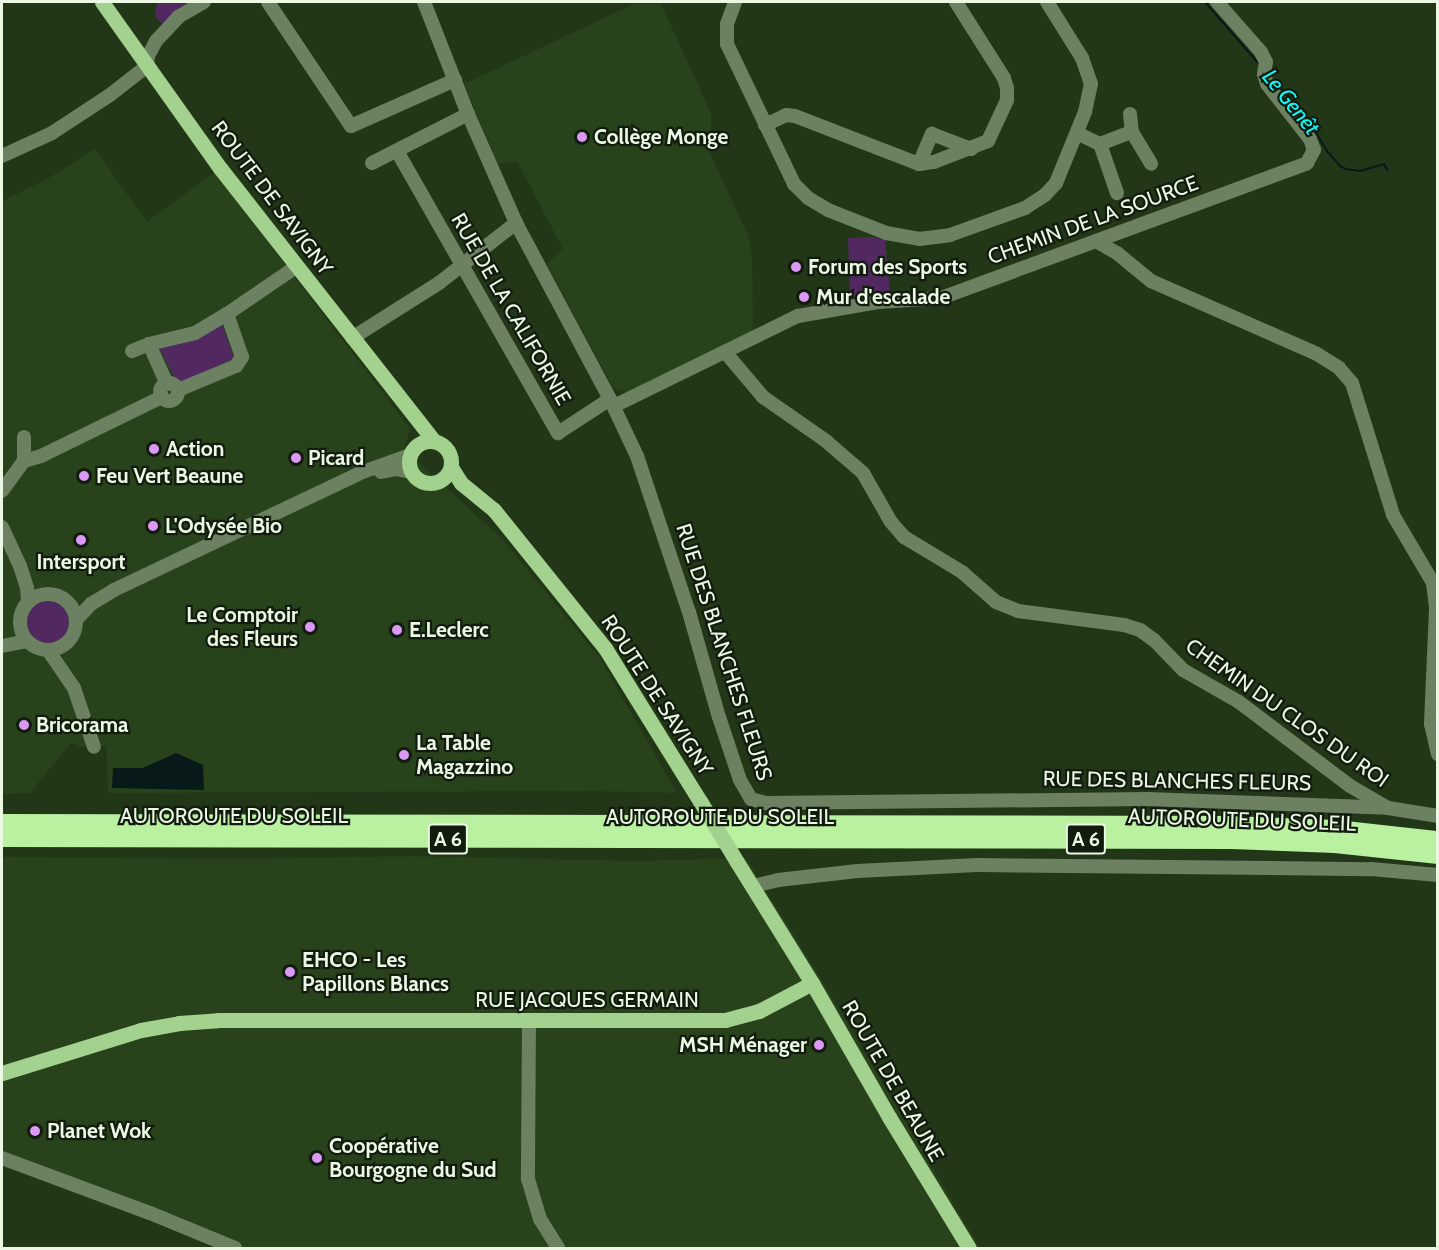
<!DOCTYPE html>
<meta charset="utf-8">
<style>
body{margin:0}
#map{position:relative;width:1439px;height:1250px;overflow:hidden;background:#223718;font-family:Cabin,sans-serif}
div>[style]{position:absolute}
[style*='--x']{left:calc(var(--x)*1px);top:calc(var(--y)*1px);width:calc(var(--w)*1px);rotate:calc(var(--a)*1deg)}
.built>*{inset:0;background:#28421c}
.green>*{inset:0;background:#512960}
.round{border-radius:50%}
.water>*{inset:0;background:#071919}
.stream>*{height:2px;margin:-1px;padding:0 1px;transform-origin:1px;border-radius:1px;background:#071919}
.minor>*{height:14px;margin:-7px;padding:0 7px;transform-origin:7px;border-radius:7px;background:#6b8161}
.minor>.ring{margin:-7px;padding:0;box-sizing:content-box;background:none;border:14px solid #6b8161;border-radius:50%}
.major>*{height:15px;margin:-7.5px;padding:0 7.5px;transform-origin:7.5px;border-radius:7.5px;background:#a3d18e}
.major>.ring{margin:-7.5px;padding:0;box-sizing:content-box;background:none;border:15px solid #a3d18e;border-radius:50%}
.highway>*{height:18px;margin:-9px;padding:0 9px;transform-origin:9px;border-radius:9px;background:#b9f1a0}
.major-bridge>*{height:15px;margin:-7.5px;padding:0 7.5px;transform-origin:7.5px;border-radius:7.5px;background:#a3d18e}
.dots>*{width:16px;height:16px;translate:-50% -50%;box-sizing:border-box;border:3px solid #121c0e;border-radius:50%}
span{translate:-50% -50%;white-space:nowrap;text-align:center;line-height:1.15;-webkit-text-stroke:4.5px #121c0e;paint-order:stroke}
.shield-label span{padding:2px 4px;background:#121c0e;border:2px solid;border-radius:4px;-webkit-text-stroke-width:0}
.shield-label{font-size:20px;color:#eaf8e4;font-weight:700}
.poi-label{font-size:21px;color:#eaf8e4;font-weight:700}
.left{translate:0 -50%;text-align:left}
.right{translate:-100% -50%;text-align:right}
.street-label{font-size:21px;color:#eaf8e4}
.water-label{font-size:22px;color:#10fafd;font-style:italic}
.frame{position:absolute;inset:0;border:3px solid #eaf8e4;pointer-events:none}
</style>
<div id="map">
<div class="built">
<div style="clip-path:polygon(638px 2px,660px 2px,711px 113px,711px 144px,707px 147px,748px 235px,752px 256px,753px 333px,630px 393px,613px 388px,547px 264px,563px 249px,517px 161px,498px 164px,464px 84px)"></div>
<div style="clip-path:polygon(95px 149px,147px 222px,215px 172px,410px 429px,404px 449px,503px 540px,599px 657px,677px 793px,584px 791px,108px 793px,106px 746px,79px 747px,72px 742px,30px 793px,2px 794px,2px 201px,47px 179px)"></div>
<div style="clip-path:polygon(412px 856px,636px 861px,746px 858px,823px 982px,980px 1248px,227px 1248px,2px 1161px,2px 857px,232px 859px)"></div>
</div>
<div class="green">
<div style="clip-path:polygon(157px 2px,192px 2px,162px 24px,155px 16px)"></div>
<div style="clip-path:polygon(872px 237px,885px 240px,890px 292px,850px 297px,848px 238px)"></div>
<div style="clip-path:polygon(221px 322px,234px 358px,187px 381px,177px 382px,158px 345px)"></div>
<div class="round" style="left:27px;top:601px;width:42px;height:42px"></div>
</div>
<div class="water">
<div style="clip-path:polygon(176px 753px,203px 765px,204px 790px,112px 788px,113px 768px,143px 768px)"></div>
</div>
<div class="stream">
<div style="--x:1205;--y:2;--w:82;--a:48.9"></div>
<div style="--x:1273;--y:80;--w:50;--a:48.3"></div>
<div style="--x:1306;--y:117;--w:40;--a:58"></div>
<div style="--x:1327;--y:151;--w:20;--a:49"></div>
<div style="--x:1340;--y:166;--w:7;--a:27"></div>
<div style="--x:1346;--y:169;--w:14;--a:8"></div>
<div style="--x:1360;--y:171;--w:25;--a:-16"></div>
<div style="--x:1384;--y:164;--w:7;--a:63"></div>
</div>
<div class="minor">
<div style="--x:268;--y:2;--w:149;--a:56.2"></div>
<div style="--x:351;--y:126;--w:114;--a:-23.9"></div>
<div style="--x:424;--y:2;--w:120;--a:68.6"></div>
<div style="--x:468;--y:114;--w:119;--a:66.2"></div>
<div style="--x:516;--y:223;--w:200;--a:61.9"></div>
<div style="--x:610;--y:399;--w:63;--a:64.7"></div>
<div style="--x:637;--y:456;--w:164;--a:71.6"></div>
<div style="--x:689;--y:612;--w:109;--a:74.1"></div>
<div style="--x:719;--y:717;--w:66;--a:71.6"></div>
<div style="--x:740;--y:780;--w:22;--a:60"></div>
<div style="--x:751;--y:799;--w:16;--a:15"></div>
<div style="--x:766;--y:803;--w:381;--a:-0.6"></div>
<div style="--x:1147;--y:799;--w:241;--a:2.1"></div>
<div style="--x:735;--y:2;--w:23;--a:110"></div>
<div style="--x:727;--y:24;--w:20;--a:90"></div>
<div style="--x:727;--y:44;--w:155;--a:64.4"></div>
<div style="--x:794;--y:184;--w:20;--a:45"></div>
<div style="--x:808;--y:198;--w:23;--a:31"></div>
<div style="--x:828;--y:210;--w:62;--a:21.6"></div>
<div style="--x:886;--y:233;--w:34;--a:10"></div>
<div style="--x:919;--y:239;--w:31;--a:-7"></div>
<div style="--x:950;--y:235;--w:80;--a:-19.8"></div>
<div style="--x:1025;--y:208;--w:24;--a:-33"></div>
<div style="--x:1045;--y:195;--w:16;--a:-47"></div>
<div style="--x:1056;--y:183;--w:77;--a:-67.8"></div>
<div style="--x:1085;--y:112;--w:29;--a:-78"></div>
<div style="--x:1091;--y:84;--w:28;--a:-109"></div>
<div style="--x:1082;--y:58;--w:66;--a:-122"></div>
<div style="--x:1130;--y:114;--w:18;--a:84"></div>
<div style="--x:1132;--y:132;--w:37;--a:59"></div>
<div style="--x:765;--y:125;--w:23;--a:-25"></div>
<div style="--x:786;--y:115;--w:9;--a:6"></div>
<div style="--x:795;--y:116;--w:133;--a:21.2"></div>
<div style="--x:919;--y:164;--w:15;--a:-8"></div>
<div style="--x:934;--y:162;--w:58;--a:-21.3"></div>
<div style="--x:988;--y:141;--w:45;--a:-65.1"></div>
<div style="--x:1007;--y:100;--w:12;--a:-90"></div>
<div style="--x:1007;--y:88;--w:10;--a:-107"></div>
<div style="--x:1004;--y:78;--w:90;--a:-122.3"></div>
<div style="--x:1077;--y:133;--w:25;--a:26"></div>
<div style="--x:1100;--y:144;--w:52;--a:70.9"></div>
<div style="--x:1100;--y:144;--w:34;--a:-21"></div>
<div style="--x:397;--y:151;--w:325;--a:60.3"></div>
<div style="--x:558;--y:433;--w:62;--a:-33.2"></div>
<div style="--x:2;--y:156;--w:55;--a:-24.7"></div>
<div style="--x:52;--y:133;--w:69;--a:-33.2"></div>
<div style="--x:110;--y:95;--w:47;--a:-38.1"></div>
<div style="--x:147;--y:66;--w:10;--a:-84"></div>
<div style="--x:148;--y:56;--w:17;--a:-62"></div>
<div style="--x:156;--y:41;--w:33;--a:-47"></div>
<div style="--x:178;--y:17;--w:30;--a:-30"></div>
<div style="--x:372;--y:163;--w:108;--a:-27"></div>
<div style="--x:919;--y:164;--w:33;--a:-67"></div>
<div style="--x:932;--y:134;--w:42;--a:21"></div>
<div style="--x:1096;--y:241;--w:24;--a:30"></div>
<div style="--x:1117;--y:253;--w:44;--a:39.5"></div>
<div style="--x:1151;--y:281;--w:181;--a:23.7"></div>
<div style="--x:1317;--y:354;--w:26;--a:32"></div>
<div style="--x:1339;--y:368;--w:20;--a:49"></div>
<div style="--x:1352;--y:383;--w:138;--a:72.7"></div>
<div style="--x:1393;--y:515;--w:79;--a:59.5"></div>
<div style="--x:1433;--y:583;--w:26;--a:83"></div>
<div style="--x:1436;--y:609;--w:115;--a:92.5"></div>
<div style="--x:1431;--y:724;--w:31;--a:77"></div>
<div style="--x:352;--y:338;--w:103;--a:-32.3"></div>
<div style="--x:439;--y:283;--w:98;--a:-37.9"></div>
<div style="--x:149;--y:344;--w:44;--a:65.8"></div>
<div style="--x:132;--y:351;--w:18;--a:-22"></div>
<div style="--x:149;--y:344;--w:47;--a:-13.4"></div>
<div style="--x:195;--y:333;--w:37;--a:-31"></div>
<div style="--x:725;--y:352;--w:59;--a:49.8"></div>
<div style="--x:763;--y:397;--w:77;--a:34.9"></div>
<div style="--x:826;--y:441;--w:49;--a:40.9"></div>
<div style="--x:863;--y:473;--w:56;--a:60.3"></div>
<div style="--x:891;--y:522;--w:20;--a:49"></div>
<div style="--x:904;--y:537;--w:68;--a:31.1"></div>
<div style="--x:962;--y:572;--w:45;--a:41.4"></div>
<div style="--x:996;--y:602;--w:24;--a:22"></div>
<div style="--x:1018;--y:611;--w:107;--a:7.5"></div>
<div style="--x:1124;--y:625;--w:17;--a:17"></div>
<div style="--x:1140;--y:630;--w:17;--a:36"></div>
<div style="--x:1154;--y:640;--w:42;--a:46"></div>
<div style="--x:1183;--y:670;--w:64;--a:29.7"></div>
<div style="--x:1239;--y:702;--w:139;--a:37.1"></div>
<div style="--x:1350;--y:786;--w:44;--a:30.1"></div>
<div style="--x:1388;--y:808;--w:51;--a:9.1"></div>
<div class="ring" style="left:160px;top:383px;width:4px;height:4px"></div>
<div style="--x:178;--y:390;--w:63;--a:-22.5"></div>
<div style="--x:236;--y:366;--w:11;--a:-56"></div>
<div style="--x:242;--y:357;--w:46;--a:-109.2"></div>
<div style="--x:227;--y:314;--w:83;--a:-34.3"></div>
<div style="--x:614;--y:406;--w:205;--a:-26.1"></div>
<div style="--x:798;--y:316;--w:81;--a:-9.9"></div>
<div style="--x:878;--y:302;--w:63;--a:-3.6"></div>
<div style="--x:941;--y:298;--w:390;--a:-20.2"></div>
<div style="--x:1307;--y:163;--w:15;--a:-62"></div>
<div style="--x:1314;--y:150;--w:12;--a:-110"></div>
<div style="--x:1310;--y:139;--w:70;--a:-128"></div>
<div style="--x:1267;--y:84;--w:10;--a:-107"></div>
<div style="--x:1264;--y:74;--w:12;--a:-81"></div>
<div style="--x:1266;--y:62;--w:11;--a:-117"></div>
<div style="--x:1261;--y:52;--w:67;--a:-131.3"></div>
<div style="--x:24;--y:437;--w:24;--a:90"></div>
<div style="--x:381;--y:472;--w:15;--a:-11"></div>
<div style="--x:396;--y:469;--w:16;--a:11"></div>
<div style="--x:2;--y:491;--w:37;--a:-54"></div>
<div style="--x:24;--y:461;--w:18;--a:-16"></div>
<div style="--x:41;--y:456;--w:135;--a:-26"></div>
<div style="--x:2;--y:527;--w:43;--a:65.2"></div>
<div style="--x:20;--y:566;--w:23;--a:72"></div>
<div style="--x:27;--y:588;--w:14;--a:86"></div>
<div class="ring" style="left:20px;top:594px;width:42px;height:42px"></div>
<div style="--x:76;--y:620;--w:22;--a:-47"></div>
<div style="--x:91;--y:604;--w:27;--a:-31"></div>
<div style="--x:114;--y:590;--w:272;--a:-25.4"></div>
<div style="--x:360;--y:473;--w:53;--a:-19.8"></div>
<div style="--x:2;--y:646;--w:25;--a:-11"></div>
<div style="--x:48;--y:650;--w:46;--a:55.6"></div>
<div style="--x:74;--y:688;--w:62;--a:71.3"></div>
<div style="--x:753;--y:886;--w:26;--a:-13"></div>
<div style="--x:778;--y:880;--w:80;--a:-6.5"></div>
<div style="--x:857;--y:871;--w:120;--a:-2.9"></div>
<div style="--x:977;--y:865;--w:394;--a:0.6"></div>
<div style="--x:1371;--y:869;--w:67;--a:5.1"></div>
<div style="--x:529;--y:1021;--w:158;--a:90.4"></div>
<div style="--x:528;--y:1179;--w:42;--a:73.3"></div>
<div style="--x:540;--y:1219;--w:34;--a:58"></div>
<div style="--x:2;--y:1158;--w:158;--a:20.4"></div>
<div style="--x:150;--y:1213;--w:92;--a:22.4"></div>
</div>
<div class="major">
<div style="--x:102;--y:2;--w:204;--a:54.6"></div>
<div style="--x:220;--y:168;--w:347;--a:51.9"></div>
<div class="ring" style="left:409px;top:441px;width:27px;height:27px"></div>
<div style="--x:451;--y:467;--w:19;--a:58"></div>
<div style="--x:461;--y:483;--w:43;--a:39.3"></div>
<div style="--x:494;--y:510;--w:177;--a:51.2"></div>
<div style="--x:605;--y:648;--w:180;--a:58.2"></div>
<div style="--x:737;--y:862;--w:142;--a:58.2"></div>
<div style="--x:812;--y:983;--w:155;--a:60.1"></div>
<div style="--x:889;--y:1117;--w:153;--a:58.6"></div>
<div style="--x:2;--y:1073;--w:145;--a:-17.2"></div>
<div style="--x:141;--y:1030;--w:39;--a:-10"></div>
<div style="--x:179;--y:1023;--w:39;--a:-4"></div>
<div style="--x:218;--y:1020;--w:507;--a:0"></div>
<div style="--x:725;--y:1020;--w:35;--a:-15"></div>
<div style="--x:759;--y:1011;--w:60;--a:-27.8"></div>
</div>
<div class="highway">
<div style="--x:2;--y:823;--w:1228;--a:0.09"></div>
<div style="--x:1230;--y:825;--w:106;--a:2.2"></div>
<div style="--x:1336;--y:829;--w:103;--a:6.2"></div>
<div style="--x:2;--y:838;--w:1229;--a:0.09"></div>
<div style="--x:1231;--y:840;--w:104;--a:2.2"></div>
<div style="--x:1335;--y:844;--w:104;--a:6.1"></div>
</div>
<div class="major-bridge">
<div style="--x:700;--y:801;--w:71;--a:58.8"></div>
</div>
<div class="dots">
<div style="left:582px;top:137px;background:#db99f5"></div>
<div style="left:796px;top:267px;background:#db99f5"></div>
<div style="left:804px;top:297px;background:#db99f5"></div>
<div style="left:154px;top:449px;background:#db99f5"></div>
<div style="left:296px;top:458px;background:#db99f5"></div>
<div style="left:84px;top:476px;background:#db99f5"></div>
<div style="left:153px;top:526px;background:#db99f5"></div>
<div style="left:81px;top:540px;background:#db99f5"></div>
<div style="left:310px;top:627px;background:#db99f5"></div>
<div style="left:397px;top:630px;background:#db99f5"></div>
<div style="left:24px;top:725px;background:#db99f5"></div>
<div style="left:404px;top:755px;background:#db99f5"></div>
<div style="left:290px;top:972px;background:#db99f5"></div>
<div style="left:819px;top:1045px;background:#db99f5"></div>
<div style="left:35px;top:1131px;background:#db99f5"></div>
<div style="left:317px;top:1158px;background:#db99f5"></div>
</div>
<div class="shield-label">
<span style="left:448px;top:839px">A 6</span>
<span style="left:1086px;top:839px">A 6</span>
</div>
<div class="poi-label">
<span class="left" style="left:594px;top:137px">Collège Monge</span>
<span class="left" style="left:808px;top:267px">Forum des Sports</span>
<span class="left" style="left:816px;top:297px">Mur d'escalade</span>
<span class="left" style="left:166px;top:449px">Action</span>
<span class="left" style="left:308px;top:458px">Picard</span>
<span class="left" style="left:96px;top:476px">Feu Vert Beaune</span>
<span class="left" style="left:165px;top:526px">L'Odysée Bio</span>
<span style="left:81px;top:562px">Intersport</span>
<span class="right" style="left:298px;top:627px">Le Comptoir<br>des Fleurs</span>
<span class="left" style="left:409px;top:630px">E.Leclerc</span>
<span class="left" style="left:36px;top:725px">Bricorama</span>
<span class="left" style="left:416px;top:755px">La Table<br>Magazzino</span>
<span class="left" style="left:302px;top:972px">EHCO - Les<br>Papillons Blancs</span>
<span class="right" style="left:807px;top:1045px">MSH Ménager</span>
<span class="left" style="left:47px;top:1131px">Planet Wok</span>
<span class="left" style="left:329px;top:1158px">Coopérative<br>Bourgogne du Sud</span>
</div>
<div class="street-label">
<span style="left:272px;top:198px;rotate:53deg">ROUTE DE SAVIGNY</span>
<span style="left:1093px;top:220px;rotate:-20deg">CHEMIN DE LA SOURCE</span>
<span style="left:511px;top:309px;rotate:60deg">RUE DE LA CALIFORNIE</span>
<span style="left:724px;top:652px;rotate:72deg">RUE DES BLANCHES FLEURS</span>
<span style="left:657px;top:695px;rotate:57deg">ROUTE DE SAVIGNY</span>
<span style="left:1287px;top:713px;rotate:35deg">CHEMIN DU CLOS DU ROI</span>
<span style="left:1177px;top:781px;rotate:1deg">RUE DES BLANCHES FLEURS</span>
<span style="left:234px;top:816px">AUTOROUTE DU SOLEIL</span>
<span style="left:720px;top:817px">AUTOROUTE DU SOLEIL</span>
<span style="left:1242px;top:820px;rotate:2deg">AUTOROUTE DU SOLEIL</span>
<span style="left:587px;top:1000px">RUE JACQUES GERMAIN</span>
<span style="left:893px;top:1081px;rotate:60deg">ROUTE DE BEAUNE</span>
</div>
<div class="water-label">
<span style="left:1291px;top:102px;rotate:51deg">Le Genêt</span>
</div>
<div class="frame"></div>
</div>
